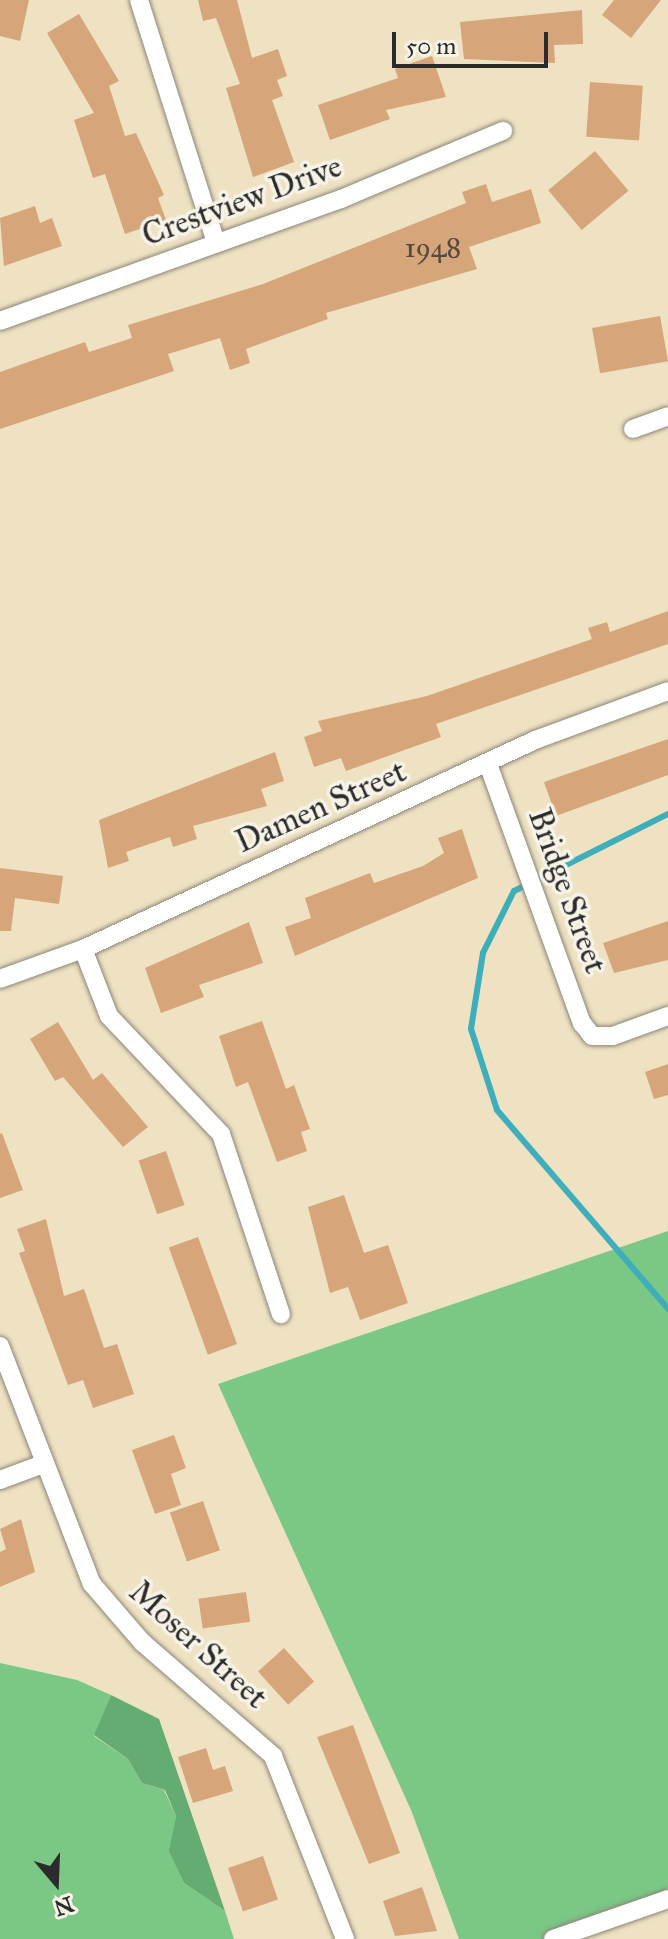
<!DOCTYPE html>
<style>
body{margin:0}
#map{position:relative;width:668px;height:1939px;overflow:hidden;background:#eee2c3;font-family:"IM FELL Great Primer",serif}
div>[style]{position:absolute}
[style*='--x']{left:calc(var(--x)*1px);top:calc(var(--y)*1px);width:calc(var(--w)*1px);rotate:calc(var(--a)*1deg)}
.green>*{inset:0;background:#7bc785}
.forest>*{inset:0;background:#64ac72}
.stream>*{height:6px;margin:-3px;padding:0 3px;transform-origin:3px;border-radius:3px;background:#3eaeba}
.building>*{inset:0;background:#d6a57a;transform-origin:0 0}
.roads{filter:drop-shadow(0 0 2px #8c8677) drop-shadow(0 0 2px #8c8677)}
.minor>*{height:18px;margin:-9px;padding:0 9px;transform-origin:9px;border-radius:9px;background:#fff}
span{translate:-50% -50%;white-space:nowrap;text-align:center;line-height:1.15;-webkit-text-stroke:7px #f7f3e8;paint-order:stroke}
.number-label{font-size:28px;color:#564a3f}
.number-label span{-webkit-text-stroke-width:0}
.street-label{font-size:32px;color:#2b2b2b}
.north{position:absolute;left:16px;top:1843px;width:80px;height:80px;-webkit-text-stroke:6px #f7f3e8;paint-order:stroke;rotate:161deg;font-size:22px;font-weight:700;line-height:32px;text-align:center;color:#2b2b2b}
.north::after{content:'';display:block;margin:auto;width:28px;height:36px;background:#2b2b2b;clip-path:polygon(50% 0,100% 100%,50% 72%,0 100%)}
.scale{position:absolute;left:392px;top:32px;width:156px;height:36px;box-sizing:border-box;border:4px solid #2b2b2b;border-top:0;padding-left:10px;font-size:24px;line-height:28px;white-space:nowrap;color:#2b2b2b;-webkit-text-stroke:6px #f7f3e8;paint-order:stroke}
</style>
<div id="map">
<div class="green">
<div style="clip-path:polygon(668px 1231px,668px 1899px,553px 1939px,459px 1939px,411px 1810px,218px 1384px)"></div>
<div style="clip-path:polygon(0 1663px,77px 1680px,111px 1695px,94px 1736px,128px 1759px,142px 1783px,164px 1790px,176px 1816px,170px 1851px,184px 1883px,225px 1911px,234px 1939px,0 1939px)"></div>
</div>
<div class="forest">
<div style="clip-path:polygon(111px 1695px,159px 1719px,225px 1911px,184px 1883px,169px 1851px,176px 1816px,165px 1790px,142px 1783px,128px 1759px,94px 1735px)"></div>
</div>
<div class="stream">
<div style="--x:668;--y:814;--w:172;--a:153.4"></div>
<div style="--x:514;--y:891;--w:69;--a:116.6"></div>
<div style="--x:483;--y:953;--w:77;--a:99"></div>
<div style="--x:471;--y:1029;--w:85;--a:72.2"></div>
<div style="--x:497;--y:1110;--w:262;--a:49.3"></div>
</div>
<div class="building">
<div style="clip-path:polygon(0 0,29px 0,20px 41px,0 36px)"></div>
<div style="clip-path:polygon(198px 0,237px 0,252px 58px,278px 49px,287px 76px,277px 80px,283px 96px,272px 100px,294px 162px,253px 177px,226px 88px,240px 84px,216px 18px,203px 21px)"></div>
<div style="clip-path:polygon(614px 0,661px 0,631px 38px,602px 15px)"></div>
<div style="clip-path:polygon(582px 10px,583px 44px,554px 45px,555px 63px,464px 59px,460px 22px)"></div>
<div style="clip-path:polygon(79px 14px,119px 81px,109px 86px,125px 136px,136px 133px,164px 195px,158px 198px,166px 220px,125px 234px,105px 174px,93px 178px,74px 120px,94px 113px,47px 33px)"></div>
<div style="clip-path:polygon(432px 56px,446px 97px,386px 110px,390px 119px,330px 140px,318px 105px,398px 78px,395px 69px)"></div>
<div style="left:590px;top:82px;width:53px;height:55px;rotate:4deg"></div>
<div style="left:595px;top:151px;width:52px;height:61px;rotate:50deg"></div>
<div style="clip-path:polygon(486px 184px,492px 202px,531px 189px,541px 223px,469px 247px,477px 269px,326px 313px,328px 319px,246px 349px,250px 363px,230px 370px,220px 338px,168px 354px,174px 371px,0 429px,0 372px,85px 342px,89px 352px,132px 338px,128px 325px,263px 284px,466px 203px,462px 192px)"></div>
<div style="clip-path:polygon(35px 206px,40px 223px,52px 218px,62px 246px,4px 266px,0 218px)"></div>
<div style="left:660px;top:316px;width:46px;height:69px;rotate:80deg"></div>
<div style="clip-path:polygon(668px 611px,668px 644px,436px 724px,441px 737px,374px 761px,346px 771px,341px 758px,314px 767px,304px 737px,322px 731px,318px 721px,427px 696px,592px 639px,588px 628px,607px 622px,610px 632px)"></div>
<div style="clip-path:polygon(668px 739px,668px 775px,556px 816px,544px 782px)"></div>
<div style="clip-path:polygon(275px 752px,284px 781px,261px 789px,267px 806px,193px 826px,197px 839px,173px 847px,170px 837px,126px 852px,129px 861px,108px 868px,99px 820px)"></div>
<div style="clip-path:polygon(462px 829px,478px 878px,295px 956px,285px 927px,311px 918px,305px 898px,370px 873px,374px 883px,423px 866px,444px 853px,438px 838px)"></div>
<div style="clip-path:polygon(0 868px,63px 876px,59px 904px,15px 898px,11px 931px,0 931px)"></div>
<div style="clip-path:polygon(668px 921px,668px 960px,614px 973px,603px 943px)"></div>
<div style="clip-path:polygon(249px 922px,263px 963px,199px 985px,204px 997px,161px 1013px,145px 968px)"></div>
<div style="clip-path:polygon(262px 1021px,286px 1089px,294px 1085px,310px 1129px,301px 1132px,307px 1151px,277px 1162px,248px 1082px,236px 1087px,219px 1036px)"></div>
<div style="clip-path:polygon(58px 1022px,93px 1080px,102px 1073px,148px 1127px,123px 1147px,63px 1077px,55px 1081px,30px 1039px)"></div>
<div style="clip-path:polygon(668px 1064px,668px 1095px,654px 1099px,645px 1072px)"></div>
<div style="clip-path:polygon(2px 1133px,23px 1190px,0 1198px,0 1134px)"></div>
<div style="left:166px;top:1151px;width:57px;height:29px;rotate:71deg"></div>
<div style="clip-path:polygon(344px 1195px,364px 1253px,388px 1245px,408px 1303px,360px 1320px,348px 1287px,330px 1293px,308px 1207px)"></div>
<div style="clip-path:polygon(46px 1219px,64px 1296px,84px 1289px,104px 1348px,117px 1344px,134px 1394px,93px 1408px,83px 1380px,68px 1385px,19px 1253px,25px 1251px,17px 1229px)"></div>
<div style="left:198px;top:1237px;width:114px;height:31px;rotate:70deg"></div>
<div style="clip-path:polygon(174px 1435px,186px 1468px,171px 1474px,181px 1505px,155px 1514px,132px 1450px)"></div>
<div style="left:203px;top:1501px;width:52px;height:35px;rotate:71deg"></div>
<div style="clip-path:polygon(21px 1519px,35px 1572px,0 1587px,0 1552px,6px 1549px,0 1529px)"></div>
<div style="left:246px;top:1592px;width:30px;height:48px;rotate:82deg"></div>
<div style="left:284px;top:1648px;width:45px;height:35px;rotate:48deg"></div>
<div style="clip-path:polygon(353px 1725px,400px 1853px,369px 1864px,317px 1737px)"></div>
<div style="clip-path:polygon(206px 1748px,213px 1770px,225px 1766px,233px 1791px,193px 1803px,178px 1757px)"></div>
<div style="left:263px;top:1856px;width:46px;height:37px;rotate:71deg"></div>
<div style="clip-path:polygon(422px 1887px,437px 1931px,395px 1936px,383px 1901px)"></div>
</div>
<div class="roads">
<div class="minor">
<div style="--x:139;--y:0;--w:255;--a:72.4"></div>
<div style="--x:0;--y:321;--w:362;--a:-19.7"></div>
<div style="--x:341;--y:199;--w:176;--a:-22.8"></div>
<div style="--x:633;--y:429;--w:37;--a:-20"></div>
<div style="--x:488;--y:764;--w:276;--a:70.1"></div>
<div style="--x:582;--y:1023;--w:16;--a:52"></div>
<div style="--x:592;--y:1036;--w:21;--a:0"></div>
<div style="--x:613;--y:1036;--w:59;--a:-20"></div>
<div style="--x:83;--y:949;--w:72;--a:68.8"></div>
<div style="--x:109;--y:1016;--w:163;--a:46.5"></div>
<div style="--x:221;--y:1134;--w:190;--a:71.6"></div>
<div style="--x:0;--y:979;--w:88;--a:-19.9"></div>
<div style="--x:83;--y:949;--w:498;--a:-24.8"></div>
<div style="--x:535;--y:740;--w:142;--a:-20.2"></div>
<div style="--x:0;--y:1346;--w:255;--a:68.9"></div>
<div style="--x:92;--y:1584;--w:77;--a:49.2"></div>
<div style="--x:142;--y:1642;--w:174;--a:41"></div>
<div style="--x:273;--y:1756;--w:197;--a:68.5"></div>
<div style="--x:0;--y:1480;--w:46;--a:-20.4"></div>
<div style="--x:553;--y:1939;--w:122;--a:-19.2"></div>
</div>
</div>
<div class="number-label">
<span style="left:433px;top:248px">1948</span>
</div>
<div class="street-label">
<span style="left:242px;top:201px;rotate:-20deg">Crestview Drive</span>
<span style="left:321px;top:807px;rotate:-24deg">Damen Street</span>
<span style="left:567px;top:891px;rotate:70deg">Bridge Street</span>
<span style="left:198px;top:1645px;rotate:42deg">Moser Street</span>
</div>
<div class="north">N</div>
<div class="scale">50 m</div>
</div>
